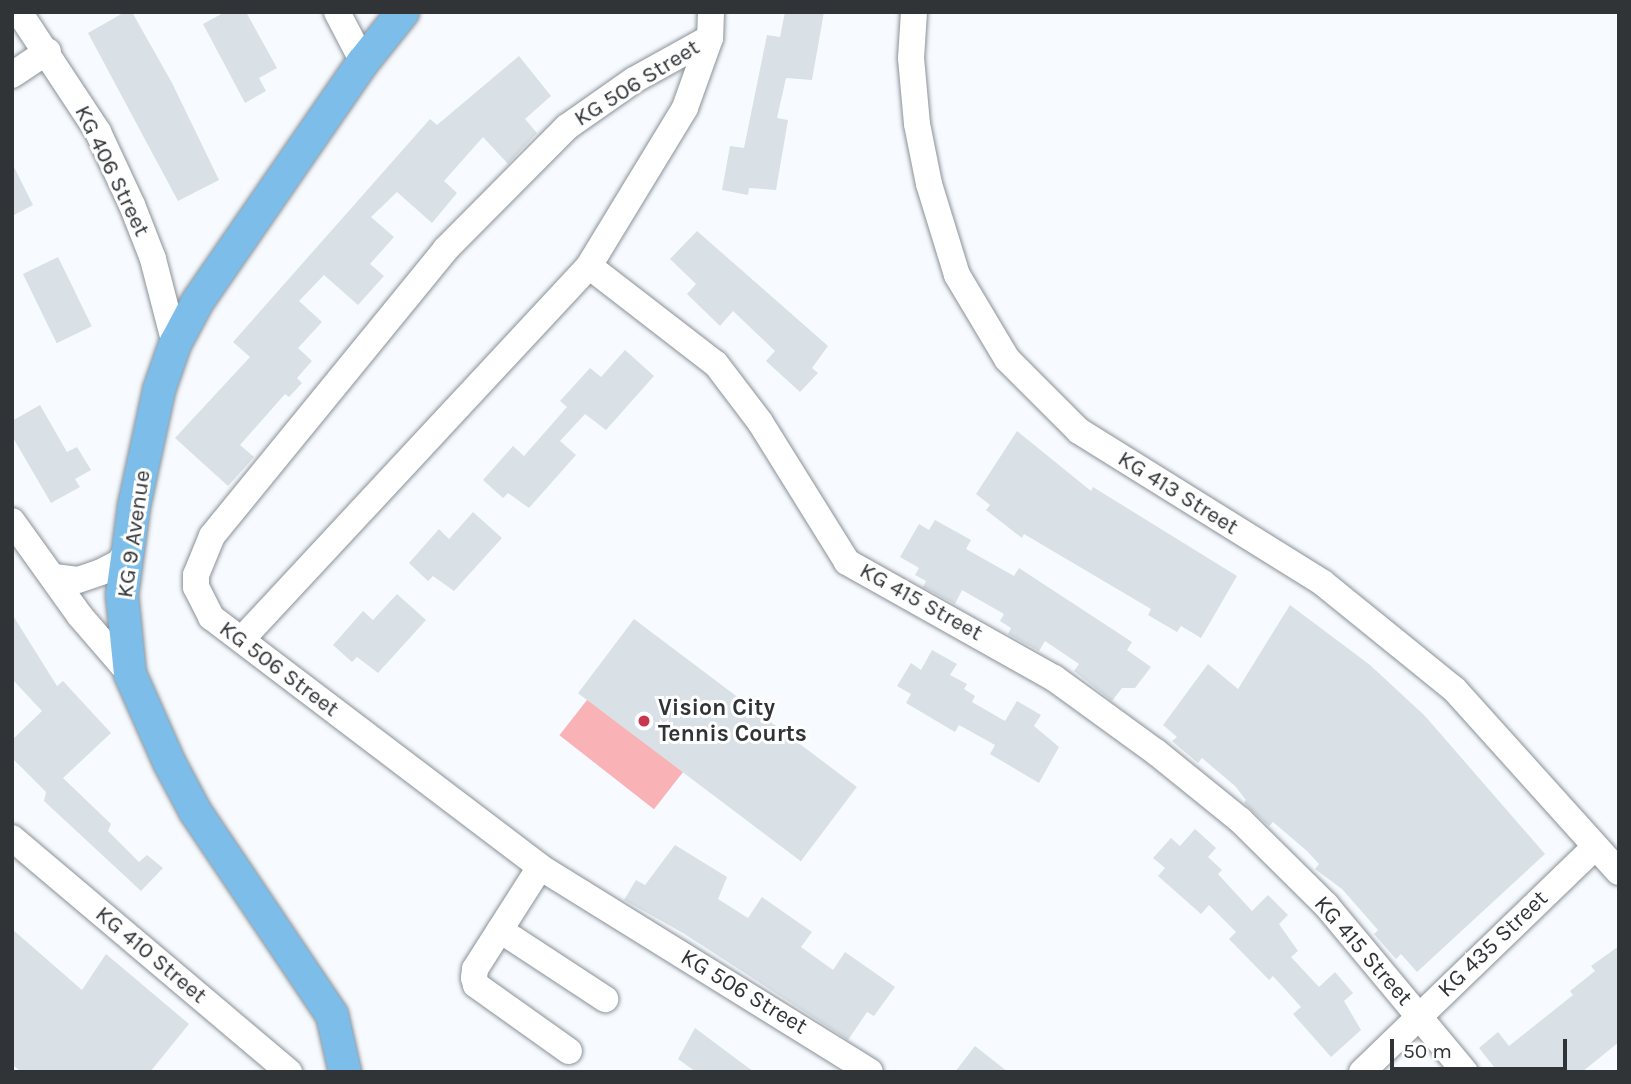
<!DOCTYPE html>
<style>
body{margin:0}
#map{position:relative;width:1631px;height:1084px;overflow:hidden;background:#f7fbff;font-family:Karla,sans-serif}
div>[style]{position:absolute}
[style*='--x']{left:calc(var(--x)*1px);top:calc(var(--y)*1px);width:calc(var(--w)*1px);rotate:calc(var(--a)*1deg)}
.green>*{inset:0;background:#f9b2b5;transform-origin:0 0}
.building>*{inset:0;background:#d9e0e6;transform-origin:0 0}
.roads{filter:drop-shadow(0 0 2px #8a9197) drop-shadow(0 0 2px #8a9197)}
.minor>*{height:26px;margin:-13px;padding:0 13px;transform-origin:13px;border-radius:13px;background:#fff}
.major>*{height:32px;margin:-16px;padding:0 16px;transform-origin:16px;border-radius:16px;background:#7cbee9}
.dots>*{width:19px;height:19px;translate:-50% -50%;box-sizing:border-box;border:4px solid #fff;border-radius:50%}
span{translate:-50% -50%;white-space:nowrap;text-align:center;line-height:1.15;-webkit-text-stroke:6px #fff;paint-order:stroke}
.street-label{font-size:23px;color:#313436}
.poi-label{font-size:23px;color:#313436;font-weight:700}
.left{translate:0 -50%;text-align:left}
.frame{position:absolute;inset:0;border:14px solid #313436;pointer-events:none}
.scale{position:absolute;left:1390px;top:1039px;width:177px;height:32px;box-sizing:border-box;border:4px solid #313436;border-top:0;padding-left:9px;font-size:21px;line-height:24px;white-space:nowrap;color:#313436;-webkit-text-stroke:5px #fff;paint-order:stroke}
</style>
<div id="map">
<div class="green">
<div style="left:637px;top:636px;width:120px;height:126px;rotate:38deg"></div>
</div>
<div class="building">
<div style="clip-path:polygon(125px 12px,132px 12px,172px 83px,219px 180px,178px 201px,88px 33px)"></div>
<div style="clip-path:polygon(225px 12px,246px 12px,277px 68px,259px 78px,266px 91px,245px 103px,203px 24px)"></div>
<div style="clip-path:polygon(785px 12px,824px 12px,812px 80px,786px 78px,777px 118px,788px 120px,776px 190px,749px 188px,748px 195px,722px 190px,730px 146px,744px 148px,767px 35px,780px 37px)"></div>
<div style="clip-path:polygon(519px 56px,551px 96px,525px 119px,537px 133px,508px 164px,483px 137px,444px 181px,457px 193px,432px 223px,397px 192px,371px 217px,394px 237px,370px 264px,384px 276px,358px 305px,324px 275px,299px 301px,322px 322px,298px 348px,312px 361px,297px 378px,302px 383px,289px 397px,285px 394px,240px 445px,254px 457px,228px 486px,175px 438px,250px 357px,233px 342px,430px 119px,437px 125px)"></div>
<div style="clip-path:polygon(12px 163px,33px 205px,12px 216px)"></div>
<div style="clip-path:polygon(697px 231px,828px 346px,812px 368px,818px 373px,800px 392px,766px 361px,775px 351px,733px 311px,720px 326px,687px 294px,696px 284px,670px 259px)"></div>
<div style="left:58px;top:257px;width:77px;height:39px;rotate:64deg"></div>
<div style="clip-path:polygon(625px 350px,654px 376px,606px 430px,585px 414px,560px 441px,576px 455px,529px 508px,508px 493px,503px 498px,483px 480px,513px 446px,524px 456px,567px 407px,560px 401px,590px 368px,601px 377px)"></div>
<div style="clip-path:polygon(40px 405px,67px 452px,77px 447px,91px 470px,75px 479px,80px 487px,51px 503px,12px 436px,12px 421px)"></div>
<div style="clip-path:polygon(1017px 431px,1091px 491px,1093px 487px,1237px 576px,1201px 638px,1181px 626px,1177px 632px,1148px 615px,1151px 609px,1024px 534px,1022px 538px,986px 510px,990px 505px,976px 494px)"></div>
<div style="clip-path:polygon(473px 512px,502px 538px,454px 591px,433px 576px,428px 581px,409px 563px,439px 529px,449px 539px)"></div>
<div style="clip-path:polygon(935px 520px,971px 540px,966px 549px,1014px 576px,1019px 568px,1132px 642px,1127px 650px,1151px 667px,1135px 688px,1122px 688px,1112px 701px,1074px 671px,1079px 664px,1045px 641px,1039px 651px,1008px 634px,1011px 628px,1000px 621px,1004px 614px,962px 590px,955px 604px,923px 587px,926px 581px,915px 575px,919px 568px,900px 557px,919px 524px,929px 530px)"></div>
<div style="clip-path:polygon(397px 594px,426px 620px,378px 673px,357px 657px,352px 662px,333px 645px,363px 611px,373px 620px)"></div>
<div style="clip-path:polygon(1290px 605px,1370px 665px,1425px 716px,1545px 854px,1417px 972px,1401px 954px,1396px 959px,1374px 934px,1378px 930px,1342px 889px,1315px 869px,1319px 864px,1307px 851px,1273px 822px,1269px 826px,1244px 803px,1246px 800px,1235px 786px,1202px 758px,1198px 763px,1172px 741px,1177px 737px,1163px 725px,1208px 664px,1238px 689px)"></div>
<div style="clip-path:polygon(12px 614px,57px 686px,63px 681px,111px 733px,63px 778px,111px 824px,108px 831px,139px 862px,147px 855px,163px 868px,141px 891px,44px 801px,46px 792px,12px 758px,12px 740px,42px 711px,12px 679px)"></div>
<div style="left:634px;top:619px;width:279px;height:93px;rotate:37deg"></div>
<div style="clip-path:polygon(932px 650px,957px 664px,950px 675px,967px 684px,964px 689px,975px 696px,972px 702px,1005px 721px,1017px 701px,1041px 715px,1034px 726px,1059px 747px,1039px 783px,990px 754px,995px 745px,959px 725px,955px 732px,906px 703px,911px 694px,897px 686px,911px 663px,921px 670px)"></div>
<div style="clip-path:polygon(1195px 829px,1216px 848px,1208px 857px,1222px 870px,1218px 874px,1252px 911px,1268px 895px,1288px 915px,1279px 924px,1298px 951px,1291px 957px,1319px 987px,1335px 972px,1353px 993px,1344px 1001px,1361px 1030px,1331px 1057px,1293px 1014px,1301px 1007px,1273px 976px,1269px 980px,1229px 939px,1236px 932px,1209px 905px,1201px 914px,1158px 876px,1165px 868px,1153px 858px,1171px 838px,1180px 846px)"></div>
<div style="clip-path:polygon(675px 845px,727px 877px,718px 899px,748px 918px,762px 897px,812px 932px,801px 947px,833px 970px,845px 952px,895px 987px,874px 1016px,867px 1012px,848px 1040px,683px 933px,624px 900px,636px 880px,645px 885px)"></div>
<div style="clip-path:polygon(12px 929px,82px 990px,106px 954px,189px 1024px,150px 1072px,21px 1072px,12px 1064px)"></div>
<div style="clip-path:polygon(1619px 946px,1619px 1042px,1582px 1072px,1498px 1072px,1479px 1048px,1498px 1032px,1509px 1046px,1573px 995px,1570px 991px,1595px 971px,1591px 966px)"></div>
<div style="clip-path:polygon(695px 1028px,754px 1072px,696px 1072px,678px 1059px)"></div>
<div style="clip-path:polygon(975px 1046px,1008px 1072px,955px 1072px)"></div>
</div>
<div class="roads">
<div class="minor">
<div style="--x:19;--y:12;--w:144;--a:56.6"></div>
<div style="--x:98;--y:132;--w:81;--a:65"></div>
<div style="--x:132;--y:205;--w:58;--a:68.7"></div>
<div style="--x:153;--y:259;--w:88;--a:75.5"></div>
<div style="--x:337;--y:12;--w:56;--a:62.5"></div>
<div style="--x:711;--y:12;--w:26;--a:92"></div>
<div style="--x:710;--y:38;--w:74;--a:109.7"></div>
<div style="--x:685;--y:108;--w:185;--a:121.3"></div>
<div style="--x:589;--y:266;--w:160;--a:37.7"></div>
<div style="--x:716;--y:364;--w:73;--a:52.8"></div>
<div style="--x:760;--y:422;--w:165;--a:58.1"></div>
<div style="--x:847;--y:562;--w:237;--a:29.3"></div>
<div style="--x:1054;--y:678;--w:126;--a:36"></div>
<div style="--x:1156;--y:752;--w:108;--a:39"></div>
<div style="--x:1240;--y:820;--w:121;--a:44.7"></div>
<div style="--x:1326;--y:905;--w:217;--a:50.2"></div>
<div style="--x:914;--y:12;--w:46;--a:93.7"></div>
<div style="--x:911;--y:58;--w:66;--a:84.8"></div>
<div style="--x:917;--y:124;--w:61;--a:78.7"></div>
<div style="--x:929;--y:184;--w:95;--a:72.9"></div>
<div style="--x:957;--y:275;--w:98;--a:59.2"></div>
<div style="--x:1007;--y:359;--w:102;--a:45"></div>
<div style="--x:1079;--y:431;--w:287;--a:31.9"></div>
<div style="--x:1323;--y:583;--w:169;--a:39"></div>
<div style="--x:1454;--y:689;--w:246;--a:48"></div>
<div style="--x:710;--y:38;--w:87;--a:151.1"></div>
<div style="--x:634;--y:80;--w:82;--a:145"></div>
<div style="--x:567;--y:127;--w:172;--a:134.8"></div>
<div style="--x:446;--y:249;--w:370;--a:129.2"></div>
<div style="--x:212;--y:536;--w:42;--a:112.3"></div>
<div style="--x:196;--y:575;--w:12;--a:90"></div>
<div style="--x:196;--y:587;--w:34;--a:63"></div>
<div style="--x:211;--y:617;--w:413;--a:37.2"></div>
<div style="--x:540;--y:867;--w:388;--a:31.8"></div>
<div style="--x:12;--y:75;--w:43;--a:-33.7"></div>
<div style="--x:12;--y:521;--w:117;--a:54.4"></div>
<div style="--x:80;--y:616;--w:77;--a:49.2"></div>
<div style="--x:54;--y:577;--w:24;--a:7"></div>
<div style="--x:78;--y:580;--w:24;--a:-19"></div>
<div style="--x:101;--y:572;--w:20;--a:-27"></div>
<div style="--x:119;--y:563;--w:17;--a:-57"></div>
<div style="--x:243;--y:638;--w:508;--a:-47.07"></div>
<div style="--x:12;--y:838;--w:363;--a:40.2"></div>
<div style="--x:540;--y:867;--w:121;--a:122.5"></div>
<div style="--x:475;--y:969;--w:9;--a:96"></div>
<div style="--x:474;--y:978;--w:7;--a:74"></div>
<div style="--x:476;--y:985;--w:114;--a:35.4"></div>
<div style="--x:500;--y:930;--w:126;--a:33.3"></div>
<div style="--x:1362;--y:1072;--w:324;--a:-44"></div>
</div>
<div class="major">
<div style="--x:345;--y:1072;--w:58;--a:-102.8"></div>
<div style="--x:332;--y:1015;--w:246;--a:-123.9"></div>
<div style="--x:195;--y:811;--w:55;--a:-118"></div>
<div style="--x:169;--y:762;--w:96;--a:-113.9"></div>
<div style="--x:130;--y:674;--w:79;--a:-95.8"></div>
<div style="--x:122;--y:595;--w:90;--a:-82.3"></div>
<div style="--x:134;--y:506;--w:119;--a:-77.8"></div>
<div style="--x:159;--y:390;--w:49;--a:-70.8"></div>
<div style="--x:175;--y:344;--w:49;--a:-61.9"></div>
<div style="--x:198;--y:301;--w:290;--a:-55.4"></div>
<div style="--x:363;--y:62;--w:64;--a:-51.3"></div>
</div>
</div>
<div class="dots">
<div style="left:644px;top:721px;background:#c8374f"></div>
</div>
<div class="street-label">
<span style="left:637px;top:83px;rotate:-32deg">KG 506 Street</span>
<span style="left:112px;top:171px;rotate:64deg">KG 406 Street</span>
<span style="left:1178px;top:493px;rotate:32deg">KG 413 Street</span>
<span style="left:134px;top:534px;rotate:-82deg">KG 9 Avenue</span>
<span style="left:921px;top:602px;rotate:29deg">KG 415 Street</span>
<span style="left:279px;top:669px;rotate:37deg">KG 506 Street</span>
<span style="left:1493px;top:944px;rotate:-44deg">KG 435 Street</span>
<span style="left:1363px;top:951px;rotate:49deg">KG 415 Street</span>
<span style="left:151px;top:955px;rotate:40deg">KG 410 Street</span>
<span style="left:744px;top:992px;rotate:31deg">KG 506 Street</span>
</div>
<div class="poi-label">
<span class="left" style="left:658px;top:721px">Vision City<br>Tennis Courts</span>
</div>
<div class="frame"></div>
<div class="scale">50 m</div>
</div>
